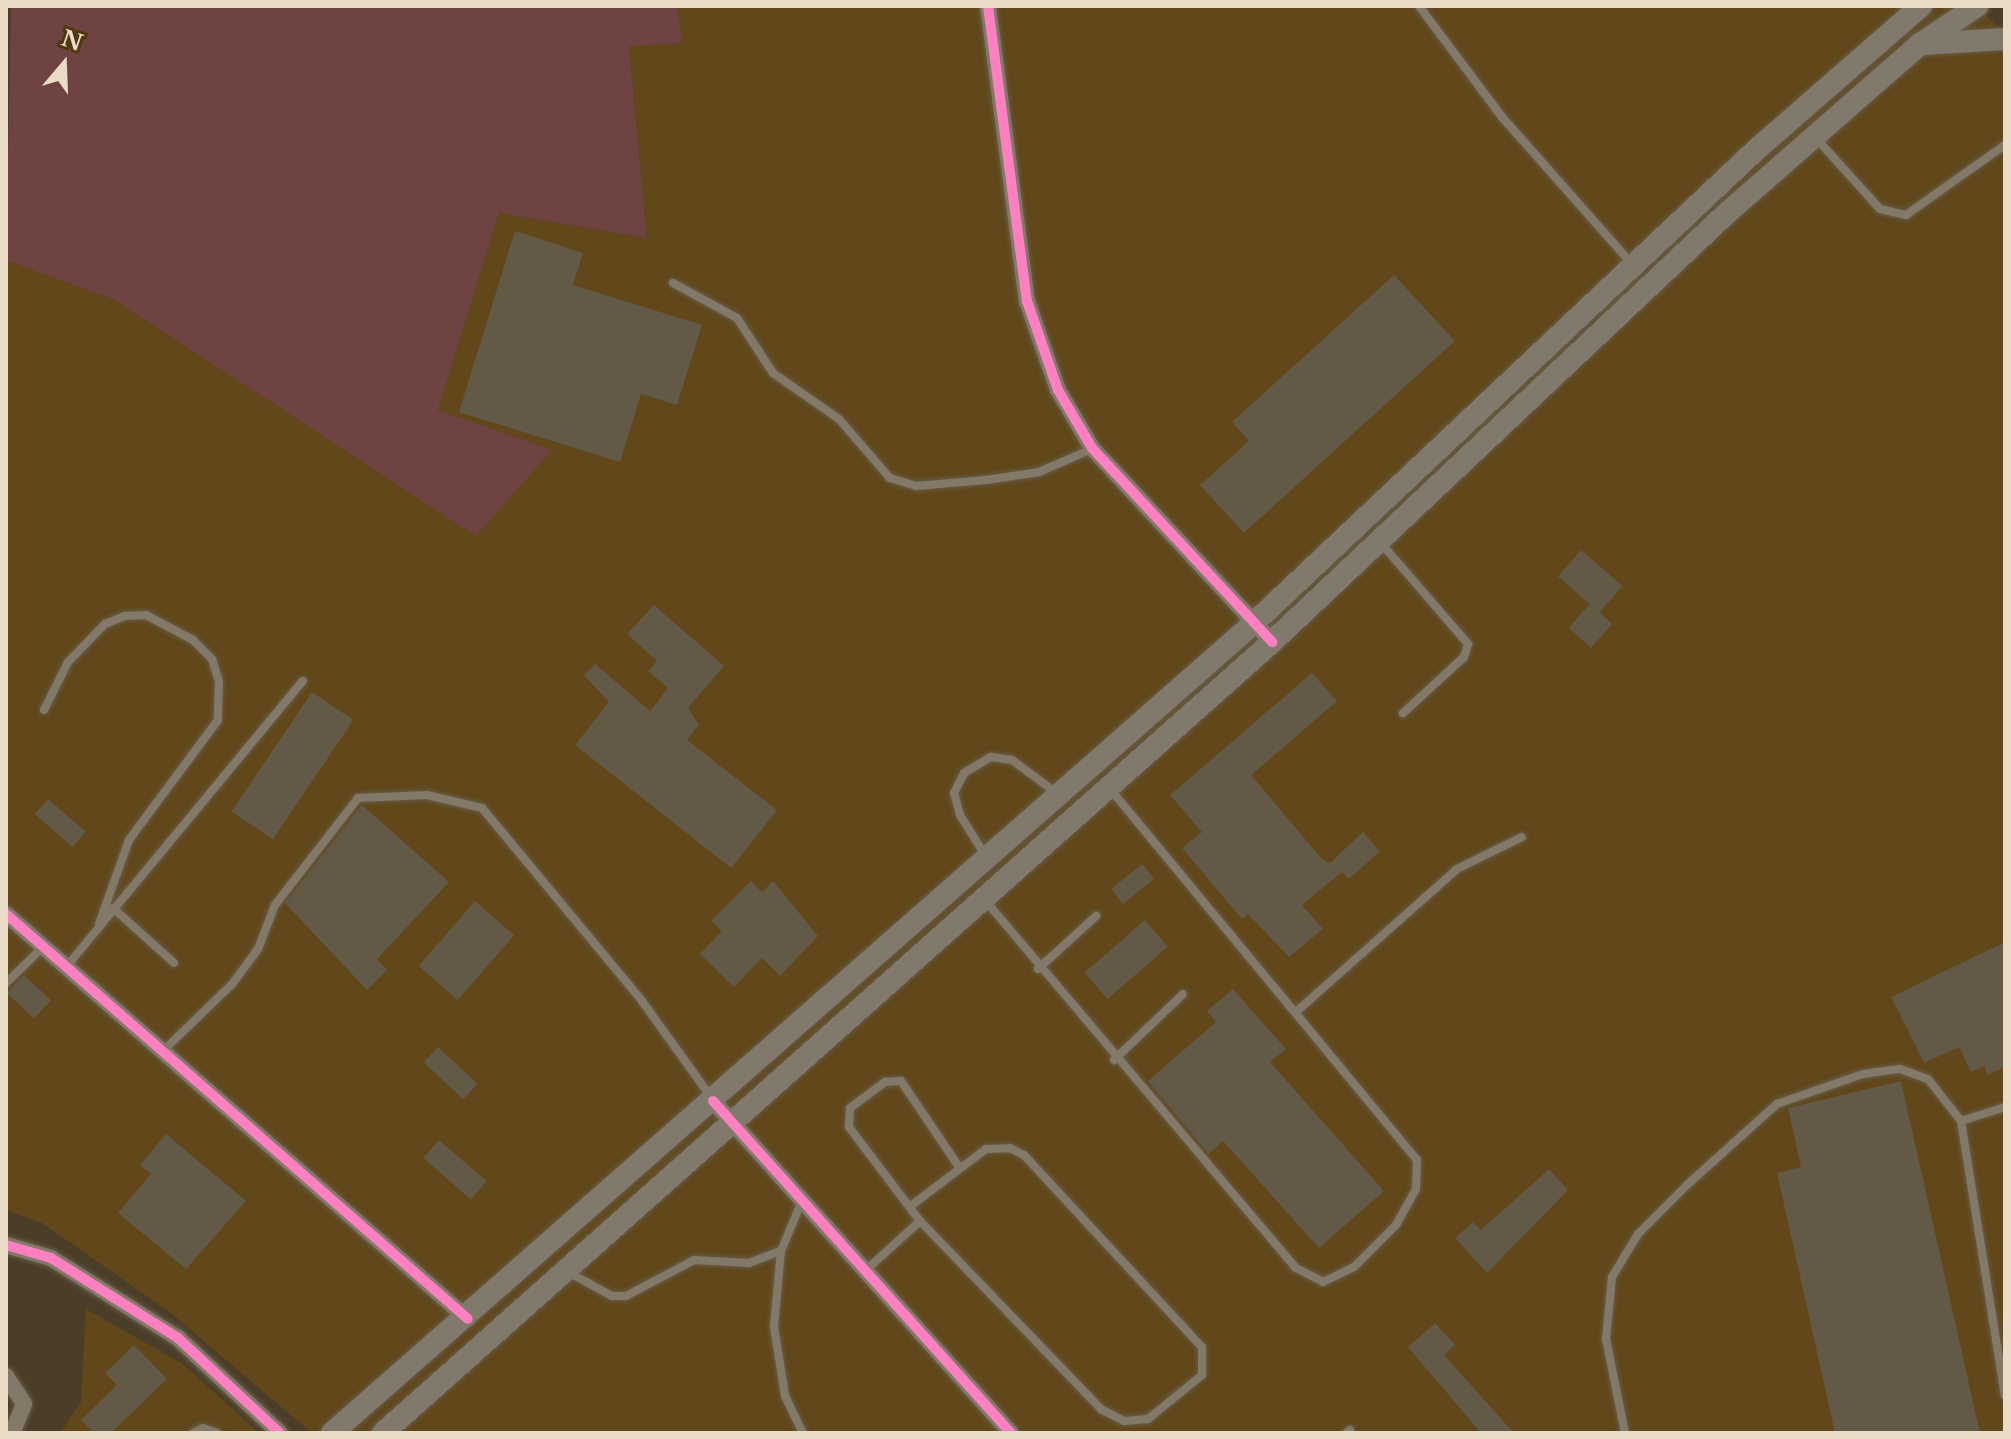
<!DOCTYPE html>
<style>
body{margin:0}
#map{position:relative;width:2011px;height:1439px;overflow:hidden;background:#4b3e29;font-family:"Libre Baskerville",serif}
div>[style]{position:absolute}
[style*='--x']{left:calc(var(--x)*1px);top:calc(var(--y)*1px);width:calc(var(--w)*1px);rotate:calc(var(--a)*1deg)}
.built>*{inset:0;background:#614719}
.green>*{inset:0;background:#6f4341}
.building>*{inset:0;background:#635947;transform-origin:0 0}
.roads{filter:drop-shadow(0 0 2px #675c49) drop-shadow(0 0 2px #675c49)}
.service>*{height:8px;margin:-4px;padding:0 4px;transform-origin:4px;border-radius:4px;background:#837969}
.minor>*{height:16px;margin:-8px;padding:0 8px;transform-origin:8px;border-radius:8px;background:#837969}
.secondary>*{height:22px;margin:-11px;padding:0 11px;transform-origin:11px;border-radius:11px;background:#817a6c}
.cycleway>*{height:10px;margin:-5px;padding:0 5px;transform-origin:5px;border-radius:5px;background:#ff80c0}
span{translate:-50% -50%;white-space:nowrap;text-align:center;line-height:1.15;-webkit-text-stroke:6px #4f380e;paint-order:stroke}
.frame{position:absolute;inset:0;border:8px solid #eadcc7;pointer-events:none}
.north{position:absolute;left:24px;top:24px;width:80px;height:80px;-webkit-text-stroke:6px #4f380e;paint-order:stroke;rotate:19deg;font-size:22px;font-weight:700;line-height:32px;text-align:center;color:#eadcc7}
.north::after{content:'';display:block;margin:auto;width:28px;height:36px;background:#eadcc7;clip-path:polygon(50% 0,100% 100%,50% 72%,0 100%)}
</style>
<div id="map">
<div class="built">
<div style="clip-path:polygon(677px 6px,1977px 6px,2005px 34px,2005px 1433px,312px 1433px,167px 1310px,42px 1223px,6px 1210px,6px 260px,552px 450px,438px 410px,499px 213px,647px 238px,629px 45px,681px 43px)"></div>
<div style="clip-path:polygon(86px 1309px,183px 1364px,259px 1433px,60px 1433px,81px 1402px)"></div>
</div>
<div class="green">
<div style="clip-path:polygon(11px 6px,677px 6px,682px 43px,629px 46px,647px 238px,499px 213px,438px 410px,552px 450px,476px 536px,115px 300px,6px 260px)"></div>
</div>
<div class="building">
<div style="clip-path:polygon(515px 231px,583px 253px,573px 285px,702px 325px,677px 405px,641px 394px,620px 462px,459px 412px)"></div>
<div style="clip-path:polygon(1394px 275px,1455px 341px,1244px 533px,1200px 485px,1249px 441px,1232px 422px)"></div>
<div style="left:1581px;top:550px;width:55px;height:35px;rotate:41deg"></div>
<div style="left:1590px;top:604px;width:30px;height:32px;rotate:42deg"></div>
<div style="clip-path:polygon(654px 605px,724px 666px,688px 708px,699px 725px,687px 740px,777px 810px,731px 868px,575px 745px,609px 702px,584px 675px,595px 664px,650px 711px,668px 688px,648px 671px,657px 661px,627px 634px)"></div>
<div style="clip-path:polygon(1312px 673px,1337px 701px,1251px 775px,1322px 859px,1330px 863px,1363px 832px,1380px 851px,1349px 879px,1342px 872px,1302px 905px,1323px 929px,1289px 957px,1248px 914px,1242px 919px,1182px 848px,1202px 832px,1170px 795px)"></div>
<div style="left:312px;top:692px;width:50px;height:144px;rotate:34deg"></div>
<div style="left:48px;top:799px;width:50px;height:20px;rotate:41deg"></div>
<div style="clip-path:polygon(362px 805px,449px 882px,377px 959px,387px 970px,367px 990px,285px 903px)"></div>
<div style="left:1142px;top:864px;width:19px;height:40px;rotate:51deg"></div>
<div style="clip-path:polygon(751px 881px,762px 892px,773px 881px,818px 936px,780px 976px,762px 958px,734px 987px,700px 954px,722px 931px,711px 921px)"></div>
<div style="left:475px;top:901px;width:52px;height:86px;rotate:41deg"></div>
<div style="left:1145px;top:920px;width:35px;height:80px;rotate:49deg"></div>
<div style="clip-path:polygon(2005px 942px,2005px 1067px,1988px 1075px,1984px 1066px,1971px 1072px,1959px 1047px,1924px 1063px,1891px 997px)"></div>
<div style="left:24px;top:975px;width:37px;height:25px;rotate:43deg"></div>
<div style="clip-path:polygon(1233px 989px,1286px 1049px,1270px 1062px,1384px 1191px,1319px 1248px,1223px 1141px,1209px 1154px,1148px 1081px,1216px 1022px,1207px 1011px)"></div>
<div style="left:438px;top:1047px;width:54px;height:21px;rotate:43deg"></div>
<div style="clip-path:polygon(1901px 1081px,1980px 1433px,1835px 1433px,1777px 1173px,1801px 1167px,1788px 1108px)"></div>
<div style="clip-path:polygon(166px 1134px,246px 1201px,186px 1269px,118px 1213px,151px 1174px,140px 1165px)"></div>
<div style="left:439px;top:1140px;width:63px;height:24px;rotate:41deg"></div>
<div style="clip-path:polygon(1549px 1169px,1568px 1190px,1487px 1273px,1455px 1238px,1473px 1222px,1481px 1230px)"></div>
<div style="clip-path:polygon(1435px 1323px,1455px 1345px,1444px 1355px,1514px 1433px,1481px 1433px,1408px 1347px)"></div>
<div style="clip-path:polygon(134px 1345px,167px 1379px,111px 1433px,94px 1433px,81px 1420px,117px 1385px,105px 1373px)"></div>
</div>
<div class="roads">
<div class="service">
<div style="--x:1419;--y:6;--w:139;--a:53.2"></div>
<div style="--x:1502;--y:117;--w:196;--a:48.5"></div>
<div style="--x:1815;--y:137;--w:97;--a:47.9"></div>
<div style="--x:1880;--y:209;--w:27;--a:13"></div>
<div style="--x:1906;--y:215;--w:121;--a:-35.3"></div>
<div style="--x:673;--y:283;--w:73;--a:28.7"></div>
<div style="--x:737;--y:318;--w:66;--a:56.8"></div>
<div style="--x:773;--y:373;--w:80;--a:34.9"></div>
<div style="--x:839;--y:419;--w:78;--a:49.2"></div>
<div style="--x:890;--y:478;--w:27;--a:17"></div>
<div style="--x:916;--y:486;--w:70;--a:-4.9"></div>
<div style="--x:986;--y:480;--w:54;--a:-8.6"></div>
<div style="--x:1039;--y:472;--w:58;--a:-23.5"></div>
<div style="--x:1380;--y:542;--w:135;--a:49.2"></div>
<div style="--x:1468;--y:644;--w:14;--a:107"></div>
<div style="--x:1464;--y:657;--w:83;--a:137.4"></div>
<div style="--x:44;--y:710;--w:54;--a:-63.4"></div>
<div style="--x:68;--y:662;--w:53;--a:-45.8"></div>
<div style="--x:105;--y:624;--w:22;--a:-22"></div>
<div style="--x:125;--y:616;--w:21;--a:-3"></div>
<div style="--x:146;--y:615;--w:53;--a:28"></div>
<div style="--x:193;--y:640;--w:27;--a:45"></div>
<div style="--x:212;--y:659;--w:24;--a:73"></div>
<div style="--x:219;--y:682;--w:38;--a:92"></div>
<div style="--x:218;--y:720;--w:149;--a:126.6"></div>
<div style="--x:129;--y:840;--w:89;--a:109.7"></div>
<div style="--x:985;--y:855;--w:47;--a:-122"></div>
<div style="--x:960;--y:815;--w:23;--a:-105"></div>
<div style="--x:954;--y:793;--w:22;--a:-63"></div>
<div style="--x:964;--y:773;--w:31;--a:-31"></div>
<div style="--x:991;--y:757;--w:21;--a:8"></div>
<div style="--x:1012;--y:760;--w:57;--a:36.5"></div>
<div style="--x:984;--y:899;--w:483;--a:49.8"></div>
<div style="--x:1296;--y:1268;--w:30;--a:27"></div>
<div style="--x:1323;--y:1282;--w:34;--a:-26"></div>
<div style="--x:1354;--y:1267;--w:59;--a:-45"></div>
<div style="--x:1396;--y:1225;--w:41;--a:-60.9"></div>
<div style="--x:1416;--y:1189;--w:29;--a:-88"></div>
<div style="--x:1417;--y:1160;--w:480;--a:-129.6"></div>
<div style="--x:113;--y:908;--w:82;--a:42"></div>
<div style="--x:67;--y:966;--w:370;--a:-50.4"></div>
<div style="--x:1038;--y:969;--w:79;--a:-42.4"></div>
<div style="--x:6;--y:983;--w:52;--a:-44.2"></div>
<div style="--x:1296;--y:1012;--w:215;--a:-41.6"></div>
<div style="--x:1457;--y:869;--w:72;--a:-26.2"></div>
<div style="--x:166;--y:1048;--w:93;--a:-44.1"></div>
<div style="--x:233;--y:983;--w:42;--a:-53.7"></div>
<div style="--x:258;--y:949;--w:47;--a:-68.9"></div>
<div style="--x:275;--y:905;--w:135;--a:-52.2"></div>
<div style="--x:358;--y:798;--w:69;--a:-2.5"></div>
<div style="--x:427;--y:795;--w:57;--a:13.3"></div>
<div style="--x:482;--y:808;--w:251;--a:50.3"></div>
<div style="--x:642;--y:1001;--w:118;--a:54.3"></div>
<div style="--x:1114;--y:1060;--w:95;--a:-43.7"></div>
<div style="--x:2005;--y:1107;--w:46;--a:162.3"></div>
<div style="--x:1961;--y:1121;--w:278;--a:80.9"></div>
<div style="--x:801;--y:1203;--w:52;--a:112.6"></div>
<div style="--x:781;--y:1251;--w:76;--a:95.3"></div>
<div style="--x:774;--y:1327;--w:70;--a:80.9"></div>
<div style="--x:785;--y:1396;--w:41;--a:64.1"></div>
<div style="--x:912;--y:1205;--w:93;--a:-37.1"></div>
<div style="--x:986;--y:1149;--w:24;--a:-2"></div>
<div style="--x:1010;--y:1148;--w:16;--a:27"></div>
<div style="--x:1024;--y:1155;--w:262;--a:47.2"></div>
<div style="--x:1202;--y:1347;--w:28;--a:90"></div>
<div style="--x:1202;--y:1375;--w:70;--a:140.8"></div>
<div style="--x:1148;--y:1419;--w:24;--a:175"></div>
<div style="--x:1124;--y:1421;--w:25;--a:-153"></div>
<div style="--x:1102;--y:1410;--w:262;--a:-133.9"></div>
<div style="--x:920;--y:1221;--w:118;--a:-127.1"></div>
<div style="--x:849;--y:1127;--w:19;--a:-87"></div>
<div style="--x:850;--y:1108;--w:44;--a:-36.6"></div>
<div style="--x:885;--y:1082;--w:16;--a:-4"></div>
<div style="--x:901;--y:1081;--w:104;--a:56"></div>
<div style="--x:866;--y:1270;--w:73;--a:-42.2"></div>
<div style="--x:568;--y:1272;--w:50;--a:28.6"></div>
<div style="--x:612;--y:1296;--w:14;--a:0"></div>
<div style="--x:626;--y:1296;--w:77;--a:-27.9"></div>
<div style="--x:694;--y:1260;--w:55;--a:3.1"></div>
<div style="--x:749;--y:1263;--w:34;--a:-21"></div>
<div style="--x:193;--y:1433;--w:11;--a:-27"></div>
<div style="--x:203;--y:1428;--w:15;--a:20"></div>
<div style="--x:1346;--y:1433;--w:5;--a:-37"></div>
<div style="--x:1625;--y:1433;--w:96;--a:-101.4"></div>
<div style="--x:1606;--y:1339;--w:62;--a:-84.5"></div>
<div style="--x:1612;--y:1277;--w:50;--a:-58.8"></div>
<div style="--x:1638;--y:1234;--w:71;--a:-45"></div>
<div style="--x:1688;--y:1184;--w:120;--a:-42"></div>
<div style="--x:1777;--y:1104;--w:91;--a:-19.2"></div>
<div style="--x:1863;--y:1074;--w:37;--a:-8"></div>
<div style="--x:1900;--y:1069;--w:30;--a:20"></div>
<div style="--x:1928;--y:1079;--w:53;--a:51.8"></div>
</div>
<div class="minor">
<div style="--x:988;--y:6;--w:298;--a:82.5"></div>
<div style="--x:1027;--y:301;--w:94;--a:70.8"></div>
<div style="--x:1058;--y:390;--w:67;--a:59.6"></div>
<div style="--x:1092;--y:448;--w:265;--a:47.1"></div>
<div style="--x:6;--y:914;--w:614;--a:41.24"></div>
<div style="--x:713;--y:1101;--w:446;--a:48.1"></div>
<div style="--x:6;--y:1245;--w:47;--a:16.1"></div>
<div style="--x:51;--y:1258;--w:150;--a:32.2"></div>
<div style="--x:178;--y:1338;--w:139;--a:43"></div>
<div style="--x:6;--y:1376;--w:33;--a:57"></div>
<div style="--x:24;--y:1404;--w:31;--a:112"></div>
</div>
<div class="secondary">
<div style="--x:1921;--y:44;--w:84;--a:-3.4"></div>
<div style="--x:332;--y:1433;--w:1229;--a:-41.3"></div>
<div style="--x:1255;--y:622;--w:690;--a:-43.3"></div>
<div style="--x:1757;--y:149;--w:218;--a:-41.1"></div>
<div style="--x:383;--y:1433;--w:1190;--a:-41.66"></div>
<div style="--x:1272;--y:642;--w:625;--a:-43.32"></div>
<div style="--x:1727;--y:213;--w:257;--a:-41.2"></div>
<div style="--x:1920;--y:44;--w:69;--a:-33.7"></div>
</div>
</div>
<div class="cycleway">
<div style="--x:988;--y:6;--w:298;--a:82.5"></div>
<div style="--x:1027;--y:301;--w:94;--a:70.8"></div>
<div style="--x:1058;--y:390;--w:67;--a:59.6"></div>
<div style="--x:1092;--y:448;--w:265;--a:47.1"></div>
<div style="--x:6;--y:914;--w:614;--a:41.24"></div>
<div style="--x:713;--y:1101;--w:446;--a:48.1"></div>
<div style="--x:6;--y:1245;--w:47;--a:16.1"></div>
<div style="--x:51;--y:1258;--w:150;--a:32.2"></div>
<div style="--x:178;--y:1338;--w:139;--a:43"></div>
</div>
<div class="frame"></div>
<div class="north">N</div>
</div>
